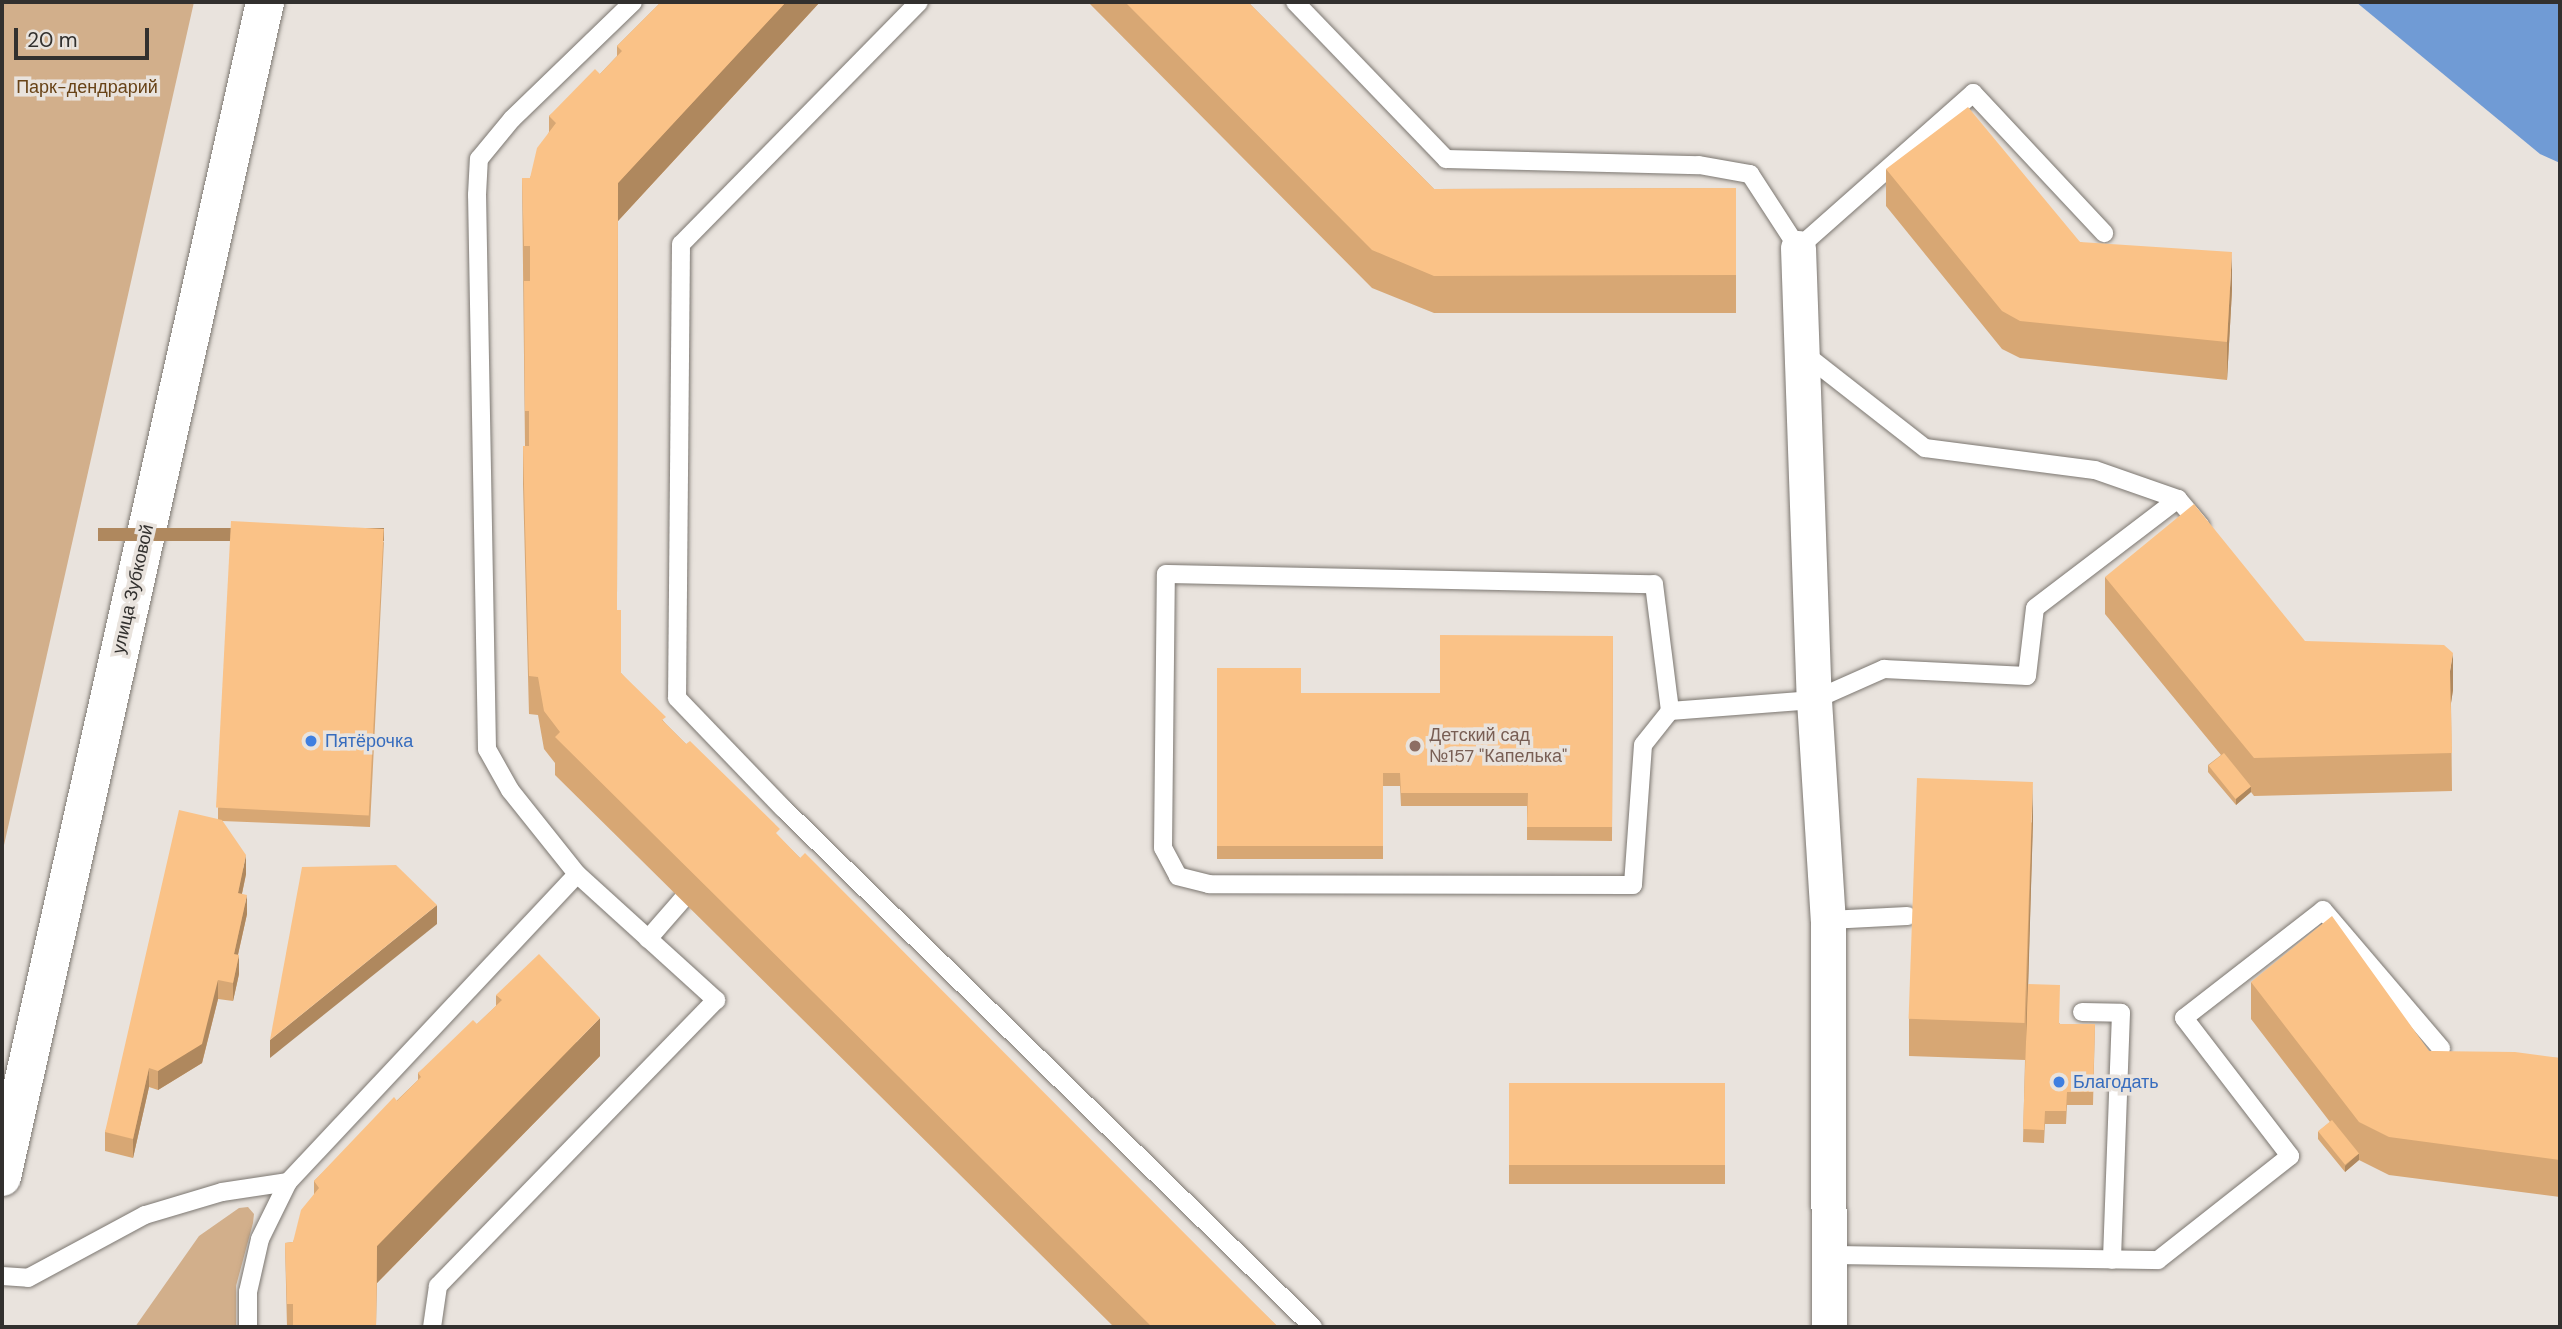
<!DOCTYPE html>
<meta charset="utf-8">
<style>
body{margin:0}
#map{position:relative;width:2562px;height:1329px;overflow:hidden;background:#e9e3dd;font-family:"DM Sans",sans-serif}
div>[style]{position:absolute}
[style*='--x']{left:calc(var(--x)*1px);top:calc(var(--y)*1px);width:calc(var(--w)*1px);rotate:calc(var(--a)*1deg)}
.green>*{inset:0;background:#d2af8b}
.water>*{inset:0;background:#709bd5}
.roads{filter:drop-shadow(0 0 2px #7c7771) drop-shadow(0 0 2px #7c7771)}
.service>*{height:18px;margin:-9px;padding:0 9px;transform-origin:9px;border-radius:9px;background:#fff}
.minor>*{height:35px;margin:-17.5px;padding:0 17.5px;transform-origin:17.5px;border-radius:17.5px;background:#fff}
.tertiary>*{height:38px;margin:-19px;padding:0 19px;transform-origin:19px;border-radius:19px;background:#fff}
.wall>*{inset:0;background:#d7a774;transform-origin:0 0}
.shaded-wall>*{inset:0;background:#af885e;transform-origin:0 0}
.building>*{inset:0;background:#fac287;transform-origin:0 0}
.dots>*{width:19px;height:19px;translate:-50% -50%;box-sizing:border-box;border:4px solid #e9e3dd;border-radius:50%}
span{translate:-50% -50%;white-space:nowrap;text-align:center;line-height:1.15;-webkit-text-stroke:7px #e9e3dd;paint-order:stroke}
.park-label{font-size:18px;color:#684317}
.street-label{font-size:18px;color:#32302e}
.education-label{font-size:18px;color:#785e54}
.left{translate:0 -50%;text-align:left}
.shop-label{font-size:18px;color:#366cbe}
.frame{position:absolute;inset:0;border:4px solid #32302e;pointer-events:none}
.scale{position:absolute;left:14px;top:28px;width:135px;height:32px;box-sizing:border-box;border:4px solid #32302e;border-top:0;padding-left:9px;font-size:21px;line-height:24px;white-space:nowrap;color:#32302e;-webkit-text-stroke:5px #e9e3dd;paint-order:stroke}
</style>
<div id="map">
<div class="green">
<div style="clip-path:polygon(2px 2px,194px 2px,2px 854px)"></div>
<div style="clip-path:polygon(248px 1207px,254px 1214px,253px 1223px,236px 1286px,236px 1327px,135px 1327px,199px 1236px,239px 1208px)"></div>
</div>
<div class="water">
<div style="clip-path:polygon(2356px 2px,2560px 2px,2560px 163px,2540px 154px)"></div>
</div>
<div class="roads">
<div class="service">
<div style="--x:919;--y:2;--w:339;--a:134.5"></div>
<div style="--x:681;--y:244;--w:454;--a:90.5"></div>
<div style="--x:677;--y:698;--w:153;--a:46.1"></div>
<div style="--x:783;--y:808;--w:742;--a:44.4"></div>
<div style="--x:1295;--y:2;--w:218;--a:46.1"></div>
<div style="--x:1446;--y:159;--w:253;--a:1.4"></div>
<div style="--x:1699;--y:165;--w:52;--a:10"></div>
<div style="--x:1750;--y:174;--w:88;--a:57"></div>
<div style="--x:1798;--y:248;--w:234;--a:-41.5"></div>
<div style="--x:1973;--y:93;--w:192;--a:46.9"></div>
<div style="--x:1802;--y:352;--w:156;--a:38"></div>
<div style="--x:1925;--y:448;--w:171;--a:7.4"></div>
<div style="--x:2095;--y:470;--w:88;--a:19.3"></div>
<div style="--x:1670;--y:711;--w:43;--a:128.5"></div>
<div style="--x:1643;--y:745;--w:140;--a:94.1"></div>
<div style="--x:1633;--y:885;--w:424;--a:-179.9"></div>
<div style="--x:1209;--y:884;--w:32;--a:-166"></div>
<div style="--x:1178;--y:876;--w:32;--a:-118"></div>
<div style="--x:1163;--y:848;--w:274;--a:-89.4"></div>
<div style="--x:1166;--y:574;--w:488;--a:1.2"></div>
<div style="--x:1654;--y:584;--w:128;--a:82.8"></div>
<div style="--x:1670;--y:711;--w:144;--a:-4.4"></div>
<div style="--x:1814;--y:700;--w:77;--a:-23.9"></div>
<div style="--x:1884;--y:669;--w:143;--a:2.8"></div>
<div style="--x:2027;--y:676;--w:68;--a:-83.3"></div>
<div style="--x:2035;--y:608;--w:180;--a:-37.3"></div>
<div style="--x:2178;--y:499;--w:35;--a:50"></div>
<div style="--x:577;--y:874;--w:107;--a:-128.6"></div>
<div style="--x:510;--y:790;--w:47;--a:-119.3"></div>
<div style="--x:487;--y:749;--w:554;--a:-91.03"></div>
<div style="--x:477;--y:195;--w:36;--a:-87"></div>
<div style="--x:479;--y:159;--w:52;--a:-50.5"></div>
<div style="--x:512;--y:119;--w:168;--a:-44"></div>
<div style="--x:1828;--y:920;--w:80;--a:-2.9"></div>
<div style="--x:648;--y:939;--w:52;--a:-48.9"></div>
<div style="--x:2082;--y:1012;--w:39;--a:1"></div>
<div style="--x:2121;--y:1013;--w:247;--a:92.1"></div>
<div style="--x:1829;--y:1255;--w:329;--a:0.9"></div>
<div style="--x:2158;--y:1260;--w:168;--a:-38.2"></div>
<div style="--x:2290;--y:1156;--w:174;--a:-127.5"></div>
<div style="--x:2184;--y:1018;--w:176;--a:-37.8"></div>
<div style="--x:2323;--y:910;--w:182;--a:49.5"></div>
<div style="--x:2;--y:1276;--w:26;--a:4"></div>
<div style="--x:28;--y:1278;--w:133;--a:-28.3"></div>
<div style="--x:145;--y:1215;--w:80;--a:-16.6"></div>
<div style="--x:222;--y:1192;--w:67;--a:-8.6"></div>
<div style="--x:248;--y:1327;--w:35;--a:-90"></div>
<div style="--x:248;--y:1292;--w:54;--a:-77.2"></div>
<div style="--x:260;--y:1239;--w:64;--a:-63.8"></div>
<div style="--x:288;--y:1182;--w:422;--a:-46.8"></div>
<div style="--x:577;--y:874;--w:188;--a:42.2"></div>
<div style="--x:716;--y:1000;--w:399;--a:134.2"></div>
<div style="--x:438;--y:1286;--w:41;--a:98.3"></div>
</div>
<div class="minor">
<div style="--x:1798;--y:248;--w:452;--a:88"></div>
<div style="--x:1814;--y:700;--w:220;--a:86.4"></div>
<div style="--x:1828;--y:920;--w:407;--a:89.9"></div>
</div>
<div class="tertiary">
<div style="--x:2;--y:1177;--w:1204;--a:-77.38"></div>
</div>
</div>
<div class="wall">
<div style="clip-path:polygon(661px 2px,820px 2px,618px 221px,617px 610px,621px 673px,666px 724px,800px 858px,1278px 1327px,1114px 1327px,555px 775px,555px 763px,544px 749px,538px 715px,529px 714px,523px 484px,523px 446px,525px 446px,522px 178px,530px 178px,549px 132px,549px 116px,600px 74px,617px 56px,617px 46px)"></div>
<div style="clip-path:polygon(1088px 2px,1248px 2px,1434px 189px,1736px 188px,1736px 313px,1434px 313px,1372px 288px)"></div>
<div style="clip-path:polygon(1886px 169px,2080px 242px,2232px 290px,2227px 380px,2020px 358px,2002px 349px,1886px 206px)"></div>
<div style="clip-path:polygon(384px 541px,370px 827px,222px 821px,246px 874px,242px 894px,247px 914px,238px 955px,239px 974px,233px 1001px,218px 999px,202px 1063px,158px 1090px,149px 1087px,133px 1158px,105px 1151px,105px 1132px,218px 819px,218px 808px)"></div>
<div style="clip-path:polygon(2105px 577px,2453px 690px,2451px 703px,2452px 791px,2254px 796px,2251px 792px,2236px 805px,2208px 772px,2208px 765px,2221px 755px,2105px 614px)"></div>
<div style="clip-path:polygon(1613px 636px,1612px 841px,1527px 840px,1527px 806px,1401px 806px,1400px 786px,1383px 786px,1383px 859px,1217px 859px,1217px 668px,1301px 693px,1440px 693px)"></div>
<div style="clip-path:polygon(2033px 820px,2028px 984px,2060px 1024px,2095px 1024px,2093px 1105px,2067px 1105px,2066px 1124px,2045px 1124px,2044px 1143px,2023px 1142px,2025px 1060px,1909px 1056px,1909px 1019px)"></div>
<div style="clip-path:polygon(2251px 982px,2429px 1051px,2560px 1058px,2560px 1197px,2389px 1175px,2359px 1160px,2345px 1172px,2318px 1139px,2318px 1132px,2330px 1122px,2251px 1019px)"></div>
<div style="clip-path:polygon(496px 995px,600px 1056px,377px 1283px,376px 1327px,287px 1327px,285px 1243px,293px 1242px,314px 1195px,314px 1181px,418px 1080px,418px 1073px,477px 1024px,496px 1006px)"></div>
<div style="left:1509px;top:1083px;width:216px;height:101px"></div>
</div>
<div class="shaded-wall">
<div style="clip-path:polygon(786px 2px,820px 2px,618px 221px,618px 183px)"></div>
<div style="clip-path:polygon(2232px 252px,2232px 290px,2227px 380px,2227px 342px)"></div>
<div style="left:384px;top:528px;width:13px;height:286px;rotate:90deg"></div>
<div style="clip-path:polygon(2453px 653px,2453px 690px,2450px 709px,2450px 671px)"></div>
<div style="clip-path:polygon(2033px 782px,2033px 820px,2026px 1060px,2026px 1022px)"></div>
<div style="clip-path:polygon(2251px 786px,2251px 792px,2236px 805px,2236px 799px)"></div>
<div style="clip-path:polygon(246px 855px,246px 874px,238px 912px,238px 893px)"></div>
<div style="clip-path:polygon(247px 895px,247px 914px,234px 972px,234px 954px)"></div>
<div style="clip-path:polygon(437px 905px,437px 924px,270px 1058px,270px 1040px)"></div>
<div style="clip-path:polygon(239px 955px,239px 974px,233px 1001px,233px 983px)"></div>
<div style="clip-path:polygon(218px 980px,218px 999px,202px 1063px,158px 1090px,158px 1071px)"></div>
<div style="clip-path:polygon(600px 1018px,600px 1056px,377px 1283px,377px 1246px)"></div>
<div style="clip-path:polygon(149px 1068px,149px 1087px,133px 1158px,133px 1139px)"></div>
<div style="clip-path:polygon(2359px 1153px,2359px 1160px,2345px 1172px,2345px 1166px)"></div>
</div>
<div class="building">
<div style="clip-path:polygon(661px 2px,786px 2px,618px 183px,617px 610px,621px 610px,621px 673px,666px 717px,662px 720px,686px 744px,690px 741px,780px 829px,776px 833px,800px 858px,805px 853px,1278px 1327px,1152px 1327px,555px 737px,560px 732px,544px 711px,538px 677px,529px 676px,523px 446px,529px 446px,529px 411px,525px 411px,524px 281px,530px 281px,530px 246px,524px 246px,522px 178px,530px 178px,537px 148px,556px 123px,549px 116px,595px 69px,600px 74px,622px 51px,617px 46px)"></div>
<div style="clip-path:polygon(1125px 2px,1248px 2px,1434px 189px,1736px 188px,1736px 275px,1434px 276px,1372px 250px)"></div>
<div style="clip-path:polygon(1968px 107px,2080px 242px,2232px 252px,2227px 342px,2020px 321px,2002px 311px,1886px 169px)"></div>
<div style="clip-path:polygon(2194px 504px,2305px 641px,2444px 645px,2453px 653px,2450px 671px,2452px 753px,2254px 758px,2105px 577px)"></div>
<div style="left:231px;top:521px;width:153px;height:287px;rotate:3deg"></div>
<div style="clip-path:polygon(1440px 635px,1613px 636px,1612px 827px,1527px 827px,1528px 793px,1401px 793px,1400px 773px,1383px 773px,1383px 846px,1217px 846px,1217px 668px,1301px 668px,1301px 693px,1440px 693px)"></div>
<div style="left:2224px;top:753px;width:43px;height:20px;rotate:51deg"></div>
<div style="left:1917px;top:778px;width:116px;height:241px;rotate:2deg"></div>
<div style="clip-path:polygon(179px 810px,222px 820px,246px 855px,238px 893px,247px 895px,234px 954px,239px 955px,233px 983px,218px 980px,202px 1044px,158px 1071px,149px 1068px,133px 1139px,105px 1132px)"></div>
<div style="clip-path:polygon(396px 865px,437px 905px,270px 1040px,302px 867px)"></div>
<div style="clip-path:polygon(2332px 916px,2429px 1051px,2515px 1052px,2560px 1058px,2560px 1160px,2389px 1137px,2359px 1122px,2251px 982px)"></div>
<div style="clip-path:polygon(539px 954px,600px 1018px,377px 1246px,376px 1327px,293px 1327px,293px 1304px,287px 1304px,285px 1243px,293px 1242px,301px 1210px,319px 1188px,314px 1181px,394px 1097px,397px 1101px,421px 1077px,418px 1073px,473px 1020px,477px 1024px,502px 1000px,496px 995px)"></div>
<div style="clip-path:polygon(2028px 984px,2060px 985px,2059px 1024px,2095px 1024px,2093px 1092px,2067px 1092px,2066px 1111px,2045px 1111px,2044px 1130px,2023px 1129px)"></div>
<div style="left:1509px;top:1083px;width:216px;height:82px"></div>
<div style="left:2332px;top:1120px;width:43px;height:18px;rotate:51deg"></div>
</div>
<div class="dots">
<div style="left:311px;top:741px;background:#3f7fe0"></div>
<div style="left:1415px;top:746px;background:#8d6e63"></div>
<div style="left:2059px;top:1082px;background:#3f7fe0"></div>
</div>
<div class="park-label">
<span style="left:87px;top:87px">Парк-дендрарий</span>
</div>
<div class="street-label">
<span style="left:133px;top:589px;rotate:-77deg">улица Зубковой</span>
</div>
<div class="education-label">
<span class="left" style="left:1429px;top:746px">Детский сад<br>№157 "Капелька"</span>
</div>
<div class="shop-label">
<span class="left" style="left:325px;top:741px">Пятёрочка</span>
<span class="left" style="left:2073px;top:1082px">Благодать</span>
</div>
<div class="frame"></div>
<div class="scale">20 m</div>
</div>
